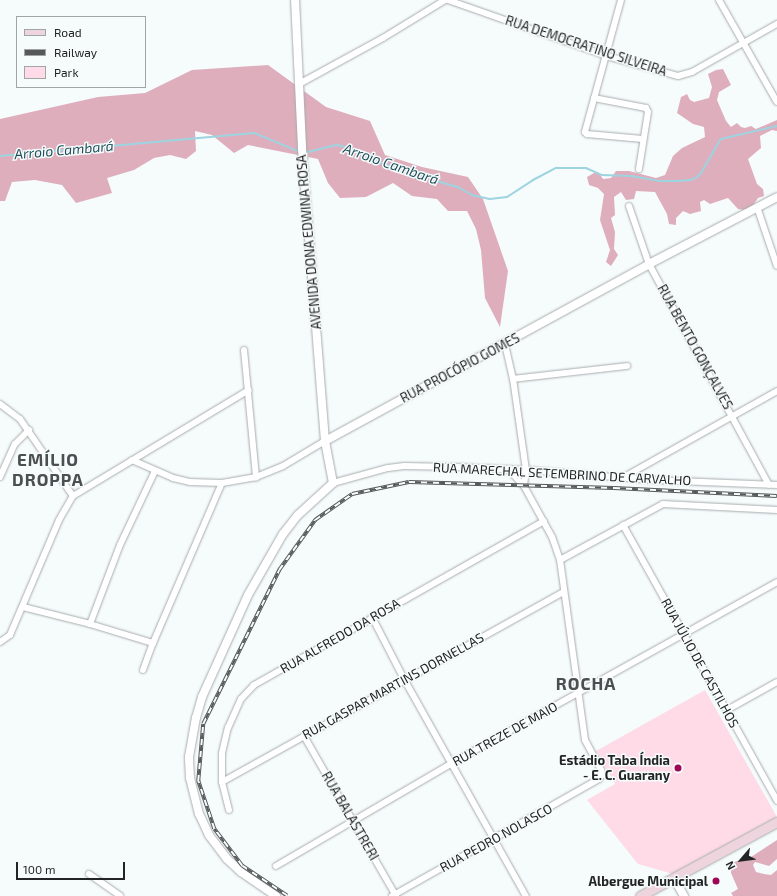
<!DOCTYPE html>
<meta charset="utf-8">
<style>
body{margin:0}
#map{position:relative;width:777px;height:896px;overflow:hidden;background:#f6fbfc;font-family:"Exo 2",sans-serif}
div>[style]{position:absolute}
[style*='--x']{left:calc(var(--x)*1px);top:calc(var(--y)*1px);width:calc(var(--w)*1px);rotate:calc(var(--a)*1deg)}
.green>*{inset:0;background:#fedbe6}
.forest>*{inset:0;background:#deaebd}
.stream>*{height:2px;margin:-1px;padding:0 1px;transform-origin:1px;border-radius:1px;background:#9dd4e0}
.roads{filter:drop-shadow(0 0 1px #a7acad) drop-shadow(0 0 1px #a7acad)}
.minor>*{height:6px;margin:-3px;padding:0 3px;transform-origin:3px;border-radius:3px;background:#fff}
.tertiary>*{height:8px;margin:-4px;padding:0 4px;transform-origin:4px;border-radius:4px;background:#fff}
.secondary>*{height:9px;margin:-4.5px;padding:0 4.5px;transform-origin:4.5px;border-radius:4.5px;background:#eed4dd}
.rail>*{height:3.5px;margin-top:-1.75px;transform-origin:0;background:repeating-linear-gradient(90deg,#f6fbfc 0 6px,#565959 0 12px);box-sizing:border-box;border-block:1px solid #565959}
.dots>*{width:11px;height:11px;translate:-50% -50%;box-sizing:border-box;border:2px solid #f6fbfc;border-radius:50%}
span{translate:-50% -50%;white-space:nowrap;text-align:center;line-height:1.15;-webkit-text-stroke:3px #f6fbfc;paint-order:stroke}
.street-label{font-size:13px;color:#232525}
.poi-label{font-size:13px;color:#232525;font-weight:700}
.right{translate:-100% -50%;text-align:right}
.water-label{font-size:14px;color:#1f4e58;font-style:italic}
.district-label{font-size:17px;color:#4b4f50;font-weight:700;letter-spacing:1px}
.legend{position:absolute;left:16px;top:16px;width:130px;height:72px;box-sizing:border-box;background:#f6fbfc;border:1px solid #a2a5a6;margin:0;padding:5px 7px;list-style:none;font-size:12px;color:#232525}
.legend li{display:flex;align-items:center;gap:8px;height:20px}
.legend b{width:20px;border:1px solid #a2a5a6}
.north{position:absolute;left:721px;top:840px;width:40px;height:40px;-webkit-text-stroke:3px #f6fbfc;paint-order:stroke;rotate:242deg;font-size:11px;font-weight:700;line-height:16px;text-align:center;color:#232525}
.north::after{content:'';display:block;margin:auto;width:14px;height:18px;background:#232525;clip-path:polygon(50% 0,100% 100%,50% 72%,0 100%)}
.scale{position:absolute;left:16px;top:862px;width:109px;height:18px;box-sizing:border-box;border:2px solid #232525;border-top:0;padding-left:5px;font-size:12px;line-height:14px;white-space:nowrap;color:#232525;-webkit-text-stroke:3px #f6fbfc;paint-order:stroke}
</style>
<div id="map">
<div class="green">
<div style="clip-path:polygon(705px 690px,777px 817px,673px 874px,638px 864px,587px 800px,615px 784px,596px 751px)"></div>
</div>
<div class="forest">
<div style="clip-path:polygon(268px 65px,326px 107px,370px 121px,385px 155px,422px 167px,468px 177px,483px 199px,508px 271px,500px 327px,485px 298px,481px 250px,476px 229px,467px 211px,448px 211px,437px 199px,412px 196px,393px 183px,366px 197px,340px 198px,328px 183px,318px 159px,248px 145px,234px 153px,212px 135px,195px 131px,196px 151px,186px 159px,170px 155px,154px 158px,134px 170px,107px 178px,112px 193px,76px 203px,62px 185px,35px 180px,12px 182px,5px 201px,0 201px,0 119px,98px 97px,145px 93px,192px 70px)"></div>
<div style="clip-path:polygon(723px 69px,731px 85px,719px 92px,717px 100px,726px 121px,731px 127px,737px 123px,741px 127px,745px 128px,751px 126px,756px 129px,777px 120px,777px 131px,772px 130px,760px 136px,761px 148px,748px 159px,757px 184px,763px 189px,764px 196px,758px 198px,752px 207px,744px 210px,738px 209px,728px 198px,710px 204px,704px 200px,700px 202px,701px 211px,690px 214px,683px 211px,676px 218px,676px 225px,669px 224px,667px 214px,655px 192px,636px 191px,634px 199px,626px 200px,621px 192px,614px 197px,615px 215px,611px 218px,615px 232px,614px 249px,618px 255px,611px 266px,606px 262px,610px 250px,600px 220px,604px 194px,598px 188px,589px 185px,587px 177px,594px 173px,599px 173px,603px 179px,611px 178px,616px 171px,629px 171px,656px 178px,665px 175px,673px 156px,682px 148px,705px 137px,704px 127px,693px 124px,677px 113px,681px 97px,687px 94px,690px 100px,694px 102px,709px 98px,712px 87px,708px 74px,716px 70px)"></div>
<div style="clip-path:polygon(777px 840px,777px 859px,769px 866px,755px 862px,753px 865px,756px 872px,764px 874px,771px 875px,777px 870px,777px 896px,733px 896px,731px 893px,738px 889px,731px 873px,731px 863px,751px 857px)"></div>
</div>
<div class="stream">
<div style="--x:304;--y:153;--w:34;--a:-14"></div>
<div style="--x:337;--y:145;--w:12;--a:14"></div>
<div style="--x:349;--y:148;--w:38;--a:25"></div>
<div style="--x:383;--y:164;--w:39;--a:13"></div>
<div style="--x:421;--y:173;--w:21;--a:25"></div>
<div style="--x:440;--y:182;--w:19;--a:16"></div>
<div style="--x:458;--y:187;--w:16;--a:30"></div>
<div style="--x:472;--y:195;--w:18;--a:13"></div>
<div style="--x:490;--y:199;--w:17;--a:-7"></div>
<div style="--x:507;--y:197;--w:31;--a:-33"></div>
<div style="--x:533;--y:180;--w:26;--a:-28"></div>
<div style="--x:556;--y:168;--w:30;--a:0"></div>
<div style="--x:586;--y:168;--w:17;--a:24"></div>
<div style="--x:602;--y:175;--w:29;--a:2"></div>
<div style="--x:631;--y:176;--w:28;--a:10"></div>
<div style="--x:659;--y:181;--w:20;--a:0"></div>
<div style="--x:679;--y:181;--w:11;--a:-5"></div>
<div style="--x:690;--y:180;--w:6;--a:-18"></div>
<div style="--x:696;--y:178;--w:7;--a:-45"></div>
<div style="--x:701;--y:173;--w:39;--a:-60"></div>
<div style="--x:721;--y:139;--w:57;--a:-13.1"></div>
<div style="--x:0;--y:156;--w:255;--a:-5.2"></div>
<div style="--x:254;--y:133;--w:50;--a:22.4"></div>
</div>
<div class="roads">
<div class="minor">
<div style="--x:448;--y:0;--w:169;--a:19.4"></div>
<div style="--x:607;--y:56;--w:74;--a:15.7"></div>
<div style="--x:678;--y:76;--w:15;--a:-16"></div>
<div style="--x:692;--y:72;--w:98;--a:-29.5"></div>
<div style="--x:621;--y:0;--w:137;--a:105.3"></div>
<div style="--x:585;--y:132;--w:3;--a:45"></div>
<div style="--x:587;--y:134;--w:56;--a:5.1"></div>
<div style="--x:719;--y:0;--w:117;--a:60.4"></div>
<div style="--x:299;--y:84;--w:96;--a:-28.7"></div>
<div style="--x:383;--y:38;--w:73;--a:-31.5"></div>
<div style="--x:594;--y:98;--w:53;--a:10.9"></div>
<div style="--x:646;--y:108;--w:4;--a:63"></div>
<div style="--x:648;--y:112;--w:58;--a:99"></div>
<div style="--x:629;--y:206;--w:61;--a:71"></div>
<div style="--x:649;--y:264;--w:251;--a:61.5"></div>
<div style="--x:757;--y:207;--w:62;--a:71.3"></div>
<div style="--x:244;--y:350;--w:128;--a:84.6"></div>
<div style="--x:513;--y:379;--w:115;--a:-6.5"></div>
<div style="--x:0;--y:404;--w:25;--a:37"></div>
<div style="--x:20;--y:419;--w:93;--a:55.5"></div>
<div style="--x:132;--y:460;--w:45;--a:23.7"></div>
<div style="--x:173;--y:478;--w:17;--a:13"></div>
<div style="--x:190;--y:482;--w:32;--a:2"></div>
<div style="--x:222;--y:483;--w:35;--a:-10"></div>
<div style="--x:256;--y:477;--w:29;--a:-22"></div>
<div style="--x:283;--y:466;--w:49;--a:-30.8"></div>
<div style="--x:508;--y:469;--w:23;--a:47"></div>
<div style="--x:0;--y:477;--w:36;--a:-66"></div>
<div style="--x:15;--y:444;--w:20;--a:-45"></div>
<div style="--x:624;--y:477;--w:176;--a:-29.3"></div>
<div style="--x:333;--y:483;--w:57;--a:-15.3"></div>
<div style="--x:388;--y:468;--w:16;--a:-7"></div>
<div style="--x:404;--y:466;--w:51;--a:1.1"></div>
<div style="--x:455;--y:467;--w:71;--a:2.4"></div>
<div style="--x:526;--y:470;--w:127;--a:4.5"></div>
<div style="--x:653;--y:480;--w:124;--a:2.3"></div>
<div style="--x:623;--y:525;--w:316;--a:60.8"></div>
<div style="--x:560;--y:560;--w:117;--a:-28.5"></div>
<div style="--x:663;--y:504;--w:114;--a:3"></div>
<div style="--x:23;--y:607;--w:69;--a:14.2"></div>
<div style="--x:90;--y:624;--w:66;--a:16.8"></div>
<div style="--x:372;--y:617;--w:70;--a:62.7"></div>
<div style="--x:404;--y:679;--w:249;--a:60.7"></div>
<div style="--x:90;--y:624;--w:85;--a:-69.2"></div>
<div style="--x:120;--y:545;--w:82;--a:-64.7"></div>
<div style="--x:0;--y:642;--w:12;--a:-35"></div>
<div style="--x:10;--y:635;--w:125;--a:-66.9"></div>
<div style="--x:59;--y:520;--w:28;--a:-60"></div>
<div style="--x:73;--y:496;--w:205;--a:-31.1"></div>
<div style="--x:143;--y:670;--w:29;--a:-70"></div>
<div style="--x:153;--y:643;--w:174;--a:-66.7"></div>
<div style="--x:727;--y:710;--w:57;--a:-29.2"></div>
<div style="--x:304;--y:736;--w:185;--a:60.1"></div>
<div style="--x:222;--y:782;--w:390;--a:-29.1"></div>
<div style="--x:229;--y:810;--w:29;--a:-104"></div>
<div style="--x:222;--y:782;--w:29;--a:-90"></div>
<div style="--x:222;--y:753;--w:26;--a:-77"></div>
<div style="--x:228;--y:728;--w:32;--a:-66"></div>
<div style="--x:241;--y:699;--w:19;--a:-47"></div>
<div style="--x:254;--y:685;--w:333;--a:-29.5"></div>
<div style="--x:276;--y:866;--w:204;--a:-30.3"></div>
<div style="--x:452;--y:763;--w:372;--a:-29.1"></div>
<div style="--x:89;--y:874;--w:38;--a:35"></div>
<div style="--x:392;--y:896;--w:238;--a:-29.5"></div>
<div style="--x:599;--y:779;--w:5;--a:-53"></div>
<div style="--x:602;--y:775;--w:5;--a:-101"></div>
<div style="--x:601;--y:770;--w:34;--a:-118"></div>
<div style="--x:585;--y:740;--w:182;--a:-97.9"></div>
<div style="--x:560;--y:560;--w:24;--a:-109"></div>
<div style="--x:552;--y:537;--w:58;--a:-118.8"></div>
<div style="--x:524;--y:486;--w:16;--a:-83"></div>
<div style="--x:526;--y:470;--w:92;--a:-98.1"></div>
<div style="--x:513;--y:379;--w:37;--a:-103"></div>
</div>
<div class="tertiary">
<div style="--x:325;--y:441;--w:369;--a:-28.6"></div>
<div style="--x:649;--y:264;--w:144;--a:-27.6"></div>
<div style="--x:674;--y:878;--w:21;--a:61"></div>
<div style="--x:276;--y:896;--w:42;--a:-145.6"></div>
<div style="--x:241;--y:872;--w:19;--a:-137"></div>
<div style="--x:227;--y:859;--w:30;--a:-127"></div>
<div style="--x:209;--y:835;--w:23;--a:-115"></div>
<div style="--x:199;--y:814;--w:37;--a:-104"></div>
<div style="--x:190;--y:778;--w:21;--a:-93"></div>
<div style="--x:189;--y:757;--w:40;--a:-80"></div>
<div style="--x:196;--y:718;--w:22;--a:-74"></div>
<div style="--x:202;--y:697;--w:112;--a:-65.7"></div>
<div style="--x:248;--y:595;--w:70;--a:-60.2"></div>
<div style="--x:283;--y:534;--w:24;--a:-52"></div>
<div style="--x:298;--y:515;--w:47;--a:-42.4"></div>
<div style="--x:333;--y:483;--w:43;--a:-100.8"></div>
<div style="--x:325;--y:441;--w:295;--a:-94.5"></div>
<div style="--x:302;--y:147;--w:147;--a:-92.7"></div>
</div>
<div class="secondary">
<div style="--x:640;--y:896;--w:156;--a:-28.4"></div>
</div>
</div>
<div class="rail">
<div style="--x:287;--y:896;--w:54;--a:-146.3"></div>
<div style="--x:242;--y:866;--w:46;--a:-127.1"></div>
<div style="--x:214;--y:829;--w:51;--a:-108.4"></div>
<div style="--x:198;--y:781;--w:57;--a:-85"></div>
<div style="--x:203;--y:724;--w:172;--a:-63.7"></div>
<div style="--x:279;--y:570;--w:62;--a:-54.2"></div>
<div style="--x:315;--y:520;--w:45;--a:-35.1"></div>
<div style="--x:352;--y:494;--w:58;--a:-11.9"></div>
<div style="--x:409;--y:482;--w:205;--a:1.7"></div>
<div style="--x:614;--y:488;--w:163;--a:2.8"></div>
</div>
<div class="dots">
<div style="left:678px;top:768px;background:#9c0856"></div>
<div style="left:716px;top:881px;background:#9c0856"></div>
</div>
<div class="street-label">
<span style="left:586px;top:46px;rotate:18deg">RUA DEMOCRATINO SILVEIRA</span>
<span style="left:309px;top:242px;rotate:-95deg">AVENIDA DONA EDWINA ROSA</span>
<span style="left:695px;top:347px;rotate:61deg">RUA BENTO GONÇALVES</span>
<span style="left:460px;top:368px;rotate:-28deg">RUA PROCÓPIO GOMES</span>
<span style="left:562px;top:474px;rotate:3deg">RUA MARECHAL SETEMBRINO DE CARVALHO</span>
<span style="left:340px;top:636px;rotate:-30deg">RUA ALFREDO DA ROSA</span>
<span style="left:700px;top:663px;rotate:61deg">RUA JÚLIO DE CASTILHOS</span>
<span style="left:393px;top:686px;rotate:-29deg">RUA GASPAR MARTINS DORNELLAS</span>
<span style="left:505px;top:734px;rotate:-29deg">RUA TREZE DE MAIO</span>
<span style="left:350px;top:816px;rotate:60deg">RUA BALASTRERI</span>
<span style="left:496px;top:838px;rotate:-29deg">RUA PEDRO NOLASCO</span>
</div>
<div class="poi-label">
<span class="right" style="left:670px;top:768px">Estádio Taba Índia<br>- E. C. Guarany</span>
<span class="right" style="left:708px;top:881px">Albergue Municipal</span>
</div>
<div class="water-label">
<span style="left:64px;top:150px;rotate:-5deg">Arroio Cambará</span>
<span style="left:391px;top:164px;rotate:19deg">Arroio Cambará</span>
</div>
<div class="district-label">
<span style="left:48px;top:470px">EMÍLIO<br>DROPPA</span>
<span style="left:586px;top:684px">ROCHA</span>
</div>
<ul class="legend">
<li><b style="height:5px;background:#eed4dd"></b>Road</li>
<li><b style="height:5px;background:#565959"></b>Railway</li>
<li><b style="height:11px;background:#fedbe6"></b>Park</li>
</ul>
<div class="north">N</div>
<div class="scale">100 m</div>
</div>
